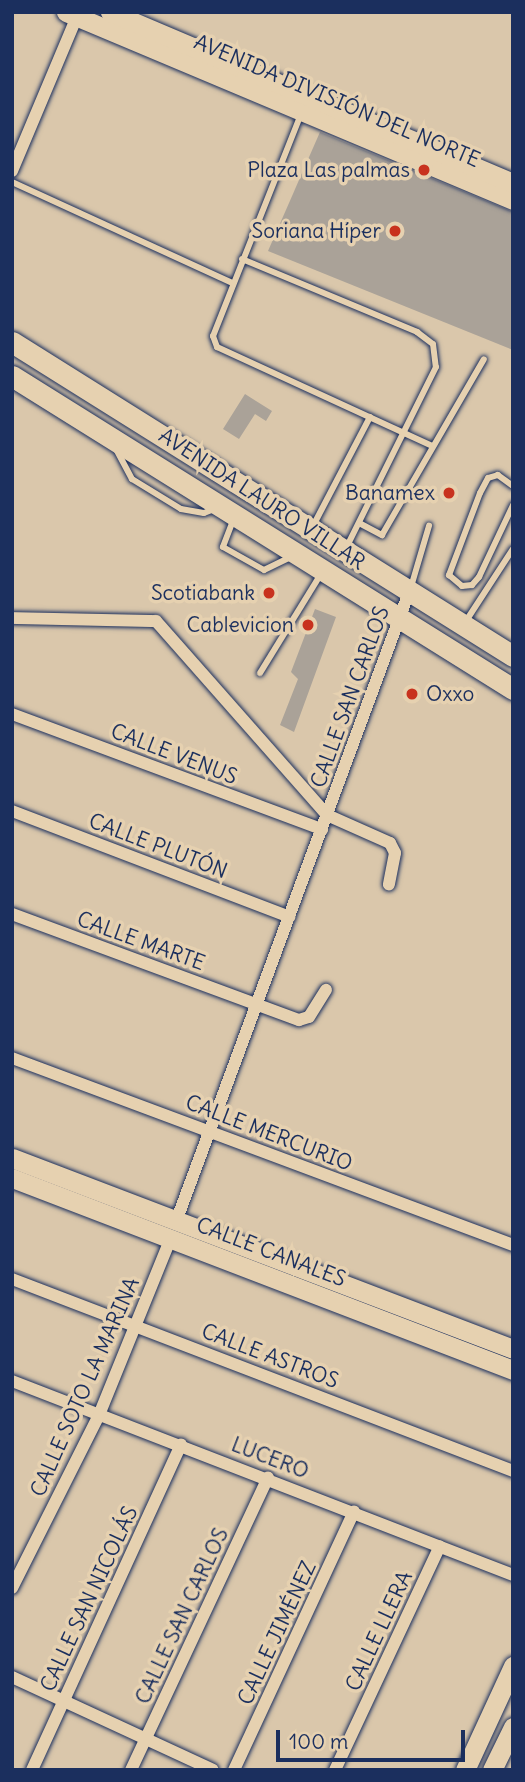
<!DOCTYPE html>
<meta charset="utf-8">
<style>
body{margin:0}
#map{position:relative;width:525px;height:1782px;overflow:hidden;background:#dac7ab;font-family:Delius,sans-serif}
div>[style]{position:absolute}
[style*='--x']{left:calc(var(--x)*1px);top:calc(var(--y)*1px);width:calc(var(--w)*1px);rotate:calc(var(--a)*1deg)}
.building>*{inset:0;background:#aaa298}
.roads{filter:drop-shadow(0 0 2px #1b2f5e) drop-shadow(0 0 2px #1b2f5e)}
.lane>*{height:6px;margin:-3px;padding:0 3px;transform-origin:3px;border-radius:3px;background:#e6d1b0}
.street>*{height:12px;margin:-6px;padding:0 6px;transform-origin:6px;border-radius:6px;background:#e6d1b0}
.secondary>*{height:19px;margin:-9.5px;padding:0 9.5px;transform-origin:9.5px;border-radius:9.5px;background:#e6d1b0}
.primary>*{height:21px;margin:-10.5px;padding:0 10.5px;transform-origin:10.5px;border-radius:10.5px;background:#e6d1b0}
.dots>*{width:19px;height:19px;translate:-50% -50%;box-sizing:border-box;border:4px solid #e6d1b0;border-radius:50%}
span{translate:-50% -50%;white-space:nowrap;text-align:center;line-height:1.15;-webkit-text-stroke:7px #e6d1b0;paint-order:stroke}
.street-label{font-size:21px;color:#1b2f5e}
.poi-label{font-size:21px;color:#1b2f5e}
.right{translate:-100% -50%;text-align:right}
.left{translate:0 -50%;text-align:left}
.frame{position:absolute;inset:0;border:14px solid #1b2f5e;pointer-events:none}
.scale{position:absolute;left:276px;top:1730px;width:189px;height:32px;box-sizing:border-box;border:4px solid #1b2f5e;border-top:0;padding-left:9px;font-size:21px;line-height:24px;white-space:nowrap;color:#1b2f5e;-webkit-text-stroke:5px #e6d1b0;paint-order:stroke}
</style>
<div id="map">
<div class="building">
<div style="clip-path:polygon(320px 132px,513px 212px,513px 350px,268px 251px)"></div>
<div style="clip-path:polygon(245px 394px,272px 411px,266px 421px,255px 414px,239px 439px,223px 429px)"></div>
<div style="clip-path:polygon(315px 609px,336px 617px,294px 732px,280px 725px,298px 679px,291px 672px)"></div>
</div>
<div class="roads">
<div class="lane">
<div style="--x:301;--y:114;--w:239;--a:111.6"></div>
<div style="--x:213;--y:336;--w:12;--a:70"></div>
<div style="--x:217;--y:347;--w:237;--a:24.7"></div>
<div style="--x:12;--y:182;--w:243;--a:24.6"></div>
<div style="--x:242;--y:259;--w:190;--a:22.6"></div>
<div style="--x:417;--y:332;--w:20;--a:37"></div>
<div style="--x:433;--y:344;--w:23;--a:83"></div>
<div style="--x:436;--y:367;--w:202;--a:116.4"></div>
<div style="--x:116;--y:449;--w:34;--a:62"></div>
<div style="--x:132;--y:479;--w:57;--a:31.5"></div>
<div style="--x:181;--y:509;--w:23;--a:10"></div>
<div style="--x:204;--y:513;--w:11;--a:-22"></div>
<div style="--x:513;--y:486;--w:19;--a:-144"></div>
<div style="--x:498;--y:475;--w:10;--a:163"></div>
<div style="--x:488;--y:478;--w:17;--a:118"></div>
<div style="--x:480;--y:493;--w:88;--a:110.7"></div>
<div style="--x:449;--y:575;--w:17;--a:40"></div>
<div style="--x:462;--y:586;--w:10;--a:-6"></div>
<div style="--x:472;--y:585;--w:11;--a:-49"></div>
<div style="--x:479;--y:577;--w:80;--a:-64.7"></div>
<div style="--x:234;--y:518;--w:31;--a:111"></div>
<div style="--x:223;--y:547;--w:47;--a:29.3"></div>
<div style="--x:264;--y:570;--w:32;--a:-26"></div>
<div style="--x:361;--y:524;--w:24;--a:28"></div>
<div style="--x:382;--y:535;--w:203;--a:-59.9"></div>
<div style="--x:313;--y:526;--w:123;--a:-62.4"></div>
<div style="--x:411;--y:587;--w:64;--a:-73.6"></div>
<div style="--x:466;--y:621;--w:86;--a:-56.9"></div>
<div style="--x:260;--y:673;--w:116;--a:-58.4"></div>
</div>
<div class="street">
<div style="--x:12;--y:171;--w:173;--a:-67.2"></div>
<div style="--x:12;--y:618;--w:144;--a:1.2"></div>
<div style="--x:156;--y:621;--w:259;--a:48.6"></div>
<div style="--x:327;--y:815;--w:69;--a:24"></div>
<div style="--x:390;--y:843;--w:11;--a:63"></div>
<div style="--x:395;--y:853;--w:32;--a:101"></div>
<div style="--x:12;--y:714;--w:331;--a:20.4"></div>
<div style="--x:12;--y:811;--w:297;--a:20.9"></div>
<div style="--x:12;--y:914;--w:306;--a:20.3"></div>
<div style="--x:299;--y:1020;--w:10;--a:-17"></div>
<div style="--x:309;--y:1017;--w:32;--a:-58"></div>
<div style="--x:12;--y:1058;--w:535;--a:20.47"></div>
<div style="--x:177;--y:1219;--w:669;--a:-69.69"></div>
<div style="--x:12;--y:1279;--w:537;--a:20.97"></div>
<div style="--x:12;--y:1381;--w:537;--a:21.17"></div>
<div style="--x:12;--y:1588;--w:194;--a:-63.3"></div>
<div style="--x:99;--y:1415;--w:191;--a:-67.9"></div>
<div style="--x:12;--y:1677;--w:221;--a:24.8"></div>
<div style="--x:32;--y:1770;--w:358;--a:-65.4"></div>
<div style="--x:131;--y:1770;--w:323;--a:-64.9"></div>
<div style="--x:234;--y:1770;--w:285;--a:-65.1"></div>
<div style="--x:335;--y:1770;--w:247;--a:-64.9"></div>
</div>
<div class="secondary">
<div style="--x:66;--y:12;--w:485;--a:22.8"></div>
<div style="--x:110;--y:12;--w:438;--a:23"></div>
<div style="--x:12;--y:1158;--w:536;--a:20.87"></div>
<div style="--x:12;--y:1178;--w:537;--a:20.97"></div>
<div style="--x:465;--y:1770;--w:115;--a:-65.2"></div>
<div style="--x:492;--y:1770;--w:48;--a:-64"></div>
</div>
<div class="primary">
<div style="--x:12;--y:342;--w:591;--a:32.08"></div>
<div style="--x:12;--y:376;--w:591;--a:32"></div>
</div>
</div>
<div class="dots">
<div style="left:424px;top:170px;background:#c8321e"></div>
<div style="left:395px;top:231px;background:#c8321e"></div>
<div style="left:449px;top:493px;background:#c8321e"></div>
<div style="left:269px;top:593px;background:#c8321e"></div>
<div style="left:308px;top:625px;background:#c8321e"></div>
<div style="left:412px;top:694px;background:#c8321e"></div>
</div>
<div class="street-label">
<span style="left:337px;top:101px;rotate:23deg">AVENIDA DIVISIÓN DEL NORTE</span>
<span style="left:262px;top:499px;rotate:33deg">AVENIDA LAURO VILLAR</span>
<span style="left:350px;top:697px;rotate:-70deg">CALLE SAN CARLOS</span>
<span style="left:174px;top:754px;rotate:21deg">CALLE VENUS</span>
<span style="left:158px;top:846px;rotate:21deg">CALLE PLUTÓN</span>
<span style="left:141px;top:941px;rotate:20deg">CALLE MARTE</span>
<span style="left:269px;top:1133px;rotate:21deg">CALLE MERCURIO</span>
<span style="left:271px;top:1252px;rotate:21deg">CALLE CANALES</span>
<span style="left:270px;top:1356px;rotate:21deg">CALLE ASTROS</span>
<span style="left:85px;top:1387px;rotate:-66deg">CALLE SOTO LA MARINA</span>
<span style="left:270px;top:1458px;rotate:21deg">LUCERO</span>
<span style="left:89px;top:1599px;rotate:-65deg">CALLE SAN NICOLÁS</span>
<span style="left:182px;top:1616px;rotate:-65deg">CALLE SAN CARLOS</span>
<span style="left:379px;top:1631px;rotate:-65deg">CALLE LLERA</span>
<span style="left:277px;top:1633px;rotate:-65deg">CALLE JIMÉNEZ</span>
</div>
<div class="poi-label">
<span class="right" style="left:410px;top:170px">Plaza Las palmas</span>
<span class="right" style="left:381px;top:231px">Soriana Híper</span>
<span class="right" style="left:435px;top:493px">Banamex</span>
<span class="right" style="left:255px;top:593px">Scotiabank</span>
<span class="right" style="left:294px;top:625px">Cablevicion</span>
<span class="left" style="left:426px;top:694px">Oxxo</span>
</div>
<div class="frame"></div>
<div class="scale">100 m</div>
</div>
